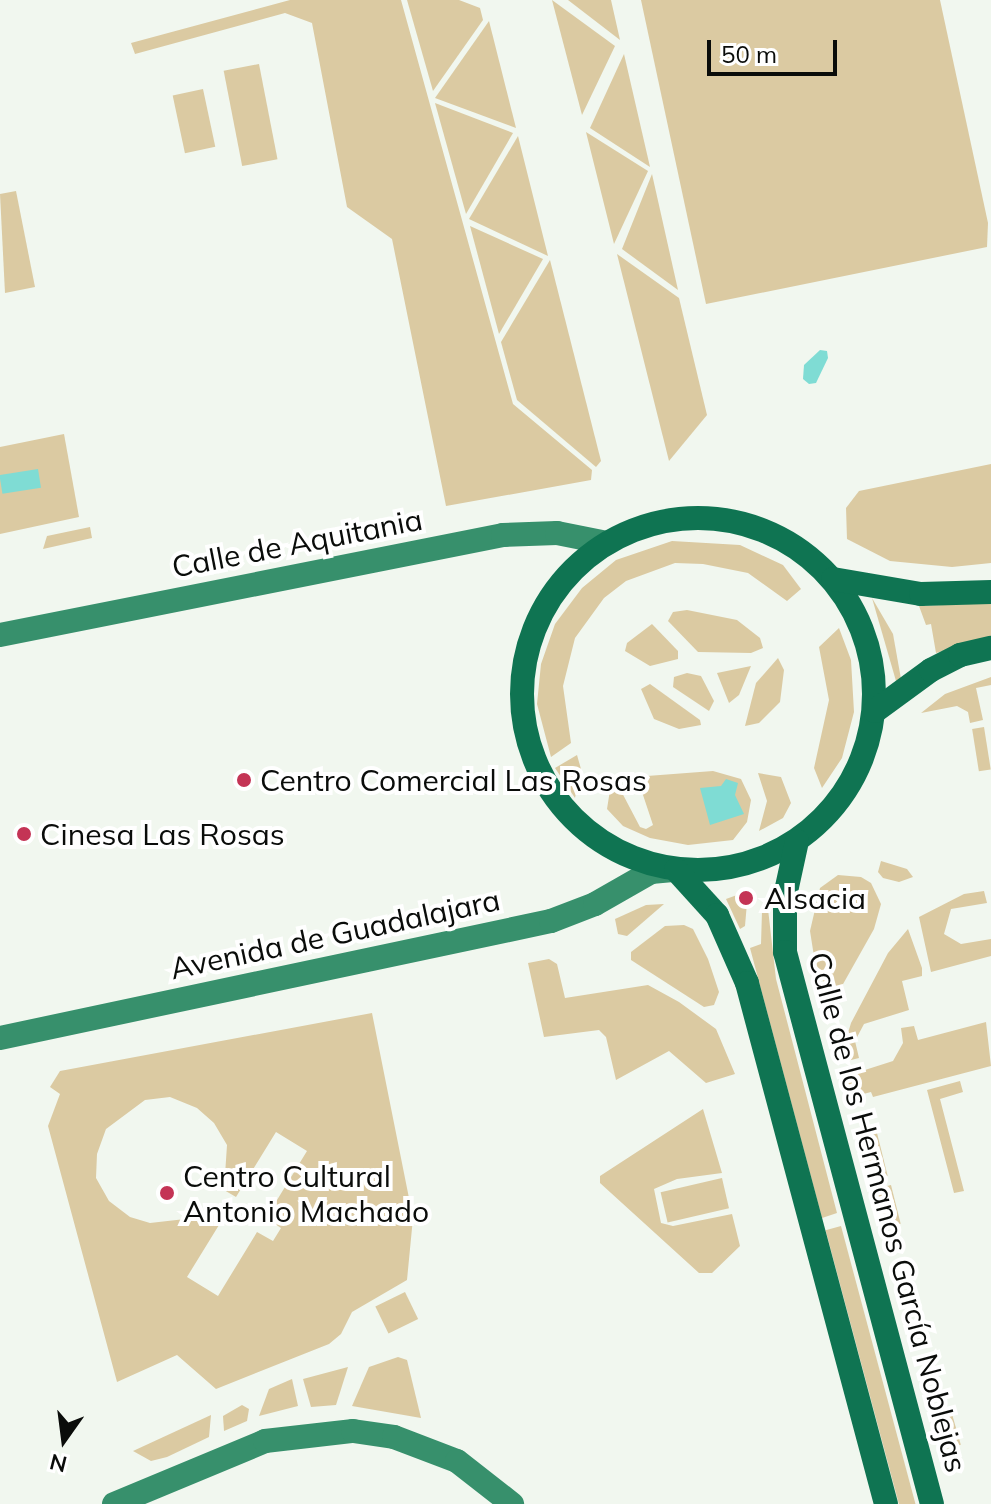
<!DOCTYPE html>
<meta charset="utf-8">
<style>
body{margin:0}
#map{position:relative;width:991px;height:1504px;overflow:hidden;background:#f1f7ef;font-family:Mulish,sans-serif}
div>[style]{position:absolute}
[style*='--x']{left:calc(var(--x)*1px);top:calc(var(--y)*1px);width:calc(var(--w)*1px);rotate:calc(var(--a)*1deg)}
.green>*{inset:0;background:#dbcaa2;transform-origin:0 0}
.water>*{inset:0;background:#7fdcd4;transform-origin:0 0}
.secondary>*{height:24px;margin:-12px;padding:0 12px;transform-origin:12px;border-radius:12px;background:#37906c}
.primary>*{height:24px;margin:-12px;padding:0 12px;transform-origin:12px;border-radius:12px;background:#0f7452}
.primary>.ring{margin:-12px;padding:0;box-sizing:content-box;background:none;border:24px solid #0f7452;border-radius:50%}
.dots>*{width:22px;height:22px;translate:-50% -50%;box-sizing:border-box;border:4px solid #fff;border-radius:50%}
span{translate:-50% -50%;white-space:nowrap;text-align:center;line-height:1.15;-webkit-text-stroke:8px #fff;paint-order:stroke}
.street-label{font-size:30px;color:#0a0c0a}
.poi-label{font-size:30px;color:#0a0c0a}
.left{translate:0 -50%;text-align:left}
.north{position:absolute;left:24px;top:1400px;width:80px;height:80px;-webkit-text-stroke:6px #fff;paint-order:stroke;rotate:194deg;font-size:22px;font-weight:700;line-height:32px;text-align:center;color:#0a0c0a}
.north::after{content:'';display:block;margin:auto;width:28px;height:36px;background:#0a0c0a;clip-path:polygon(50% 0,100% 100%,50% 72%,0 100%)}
.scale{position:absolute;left:707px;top:40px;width:130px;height:36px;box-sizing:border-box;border:4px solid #0a0c0a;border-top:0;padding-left:10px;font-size:24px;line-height:28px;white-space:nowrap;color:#0a0c0a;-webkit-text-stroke:6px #fff;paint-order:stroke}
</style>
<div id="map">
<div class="green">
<div style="clip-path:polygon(290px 0,401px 0,513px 404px,592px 470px,591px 480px,446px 506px,392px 239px,347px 207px,312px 23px,285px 13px,135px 54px,131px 43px)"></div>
<div style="clip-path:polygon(407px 0,459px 0,480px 8px,483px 20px,433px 91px)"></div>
<div style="clip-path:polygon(552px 0,615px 46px,582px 115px)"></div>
<div style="clip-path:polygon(568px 0,611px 0,620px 40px)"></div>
<div style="clip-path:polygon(641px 0,940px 0,988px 223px,987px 247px,706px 304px)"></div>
<div style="clip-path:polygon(489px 21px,516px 128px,435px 98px)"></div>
<div style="clip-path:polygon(624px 54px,650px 167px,590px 128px)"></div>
<div style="left:259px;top:64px;width:97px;height:36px;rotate:79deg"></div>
<div style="left:203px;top:89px;width:59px;height:31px;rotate:78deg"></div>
<div style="clip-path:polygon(435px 103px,513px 133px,466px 214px)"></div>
<div style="clip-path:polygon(586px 132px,648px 171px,614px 244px)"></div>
<div style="clip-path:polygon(518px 136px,548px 256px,469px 219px)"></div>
<div style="clip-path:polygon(652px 174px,678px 290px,622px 249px)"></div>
<div style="clip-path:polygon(16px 191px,35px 287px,5px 293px,0 194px)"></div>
<div style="clip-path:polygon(470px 226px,543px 259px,499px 334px)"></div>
<div style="clip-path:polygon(617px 254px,679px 298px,707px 415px,669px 461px)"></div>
<div style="clip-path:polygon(550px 260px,601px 461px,596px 467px,517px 400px,501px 342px)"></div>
<div style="clip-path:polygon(64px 434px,79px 517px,0 534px,0 447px)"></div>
<div style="clip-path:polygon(991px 464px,991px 563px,952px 567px,890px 561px,847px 539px,846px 508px,859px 491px)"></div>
<div style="clip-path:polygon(90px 527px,92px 538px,43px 549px,47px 536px)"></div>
<div style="clip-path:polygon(672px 541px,740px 545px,783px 565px,801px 589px,787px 601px,748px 573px,703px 564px,675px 563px,626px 581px,604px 598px,575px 638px,563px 686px,571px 743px,551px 757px,537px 704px,541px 664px,555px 624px,582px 588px,616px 560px)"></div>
<div style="clip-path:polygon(872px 598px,893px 634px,901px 679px,896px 681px)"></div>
<div style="clip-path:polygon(991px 603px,991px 637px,936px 653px,931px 624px,926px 625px,919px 606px)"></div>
<div style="clip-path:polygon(687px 610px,737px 620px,760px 638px,763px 648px,751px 653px,698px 652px,668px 621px,673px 612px)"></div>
<div style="clip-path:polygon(652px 624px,678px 651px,678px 659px,650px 666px,625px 651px,627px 643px)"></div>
<div style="clip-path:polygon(839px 628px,851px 660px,854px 712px,842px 758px,822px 788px,814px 768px,829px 700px,819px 647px)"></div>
<div style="clip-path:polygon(778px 658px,784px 670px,780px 702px,759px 723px,745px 726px,756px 683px)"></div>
<div style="clip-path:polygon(751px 666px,739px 695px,729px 703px,717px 673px)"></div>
<div style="clip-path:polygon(687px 673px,701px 676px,714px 701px,709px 711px,673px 687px,674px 677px)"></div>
<div style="clip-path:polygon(991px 677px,991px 685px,976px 688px,983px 720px,970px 723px,968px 712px,957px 706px,921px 713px,945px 694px)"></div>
<div style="clip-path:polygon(650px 684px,700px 720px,701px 725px,679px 729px,654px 719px,641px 689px)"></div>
<div style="left:984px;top:727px;width:43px;height:12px;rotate:81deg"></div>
<div style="clip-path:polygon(577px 755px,581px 769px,575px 798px,555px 768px)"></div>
<div style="clip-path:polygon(713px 771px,741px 779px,751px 800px,747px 822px,733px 840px,688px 845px,650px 838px,623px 826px,607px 809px,610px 790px,619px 787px,640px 827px,646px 829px,653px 825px,641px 789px,647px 776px)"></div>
<div style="clip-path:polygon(758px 773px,781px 777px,791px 803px,783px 818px,759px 831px,767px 801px)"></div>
<div style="clip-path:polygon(881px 861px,907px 869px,913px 877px,899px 882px,883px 878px,878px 872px)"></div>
<div style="clip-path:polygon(838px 875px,861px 877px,871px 883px,881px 904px,874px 929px,838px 993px,831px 995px,816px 969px,810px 931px,820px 888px)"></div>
<div style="clip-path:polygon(748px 891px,745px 926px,740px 929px,726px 899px)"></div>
<div style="clip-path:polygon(984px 891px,987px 903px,951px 909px,944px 934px,961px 944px,991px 939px,991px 956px,931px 972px,919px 917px,964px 894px)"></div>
<div style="clip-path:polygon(664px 904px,627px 936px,618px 934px,615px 919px,646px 905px)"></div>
<div style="clip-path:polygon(768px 909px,776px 979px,837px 1213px,822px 1218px,750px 948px,761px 944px,762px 911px)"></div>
<div style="clip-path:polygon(684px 925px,693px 929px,708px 959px,719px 992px,714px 1005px,704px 1007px,631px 960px,631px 952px,665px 926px)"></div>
<div style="clip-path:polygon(908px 929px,922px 968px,922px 976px,902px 981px,909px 1010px,864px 1024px,855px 1041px,859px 1058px,839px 1063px,851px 1023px,888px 953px)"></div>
<div style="clip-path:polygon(549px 959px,557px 964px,565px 998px,648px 985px,679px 1002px,716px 1029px,735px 1074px,706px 1083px,669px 1051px,616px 1080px,606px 1037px,599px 1030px,544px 1037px,528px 963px)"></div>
<div style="clip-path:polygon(evenodd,372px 1013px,413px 1218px,407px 1280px,352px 1312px,341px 1334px,329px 1344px,216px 1389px,177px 1355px,117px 1382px,48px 1126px,60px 1094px,50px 1087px,60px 1071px,372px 1013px,170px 1097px,197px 1108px,214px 1123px,227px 1145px,224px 1190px,236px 1197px,276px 1132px,307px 1151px,266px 1218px,281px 1228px,273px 1241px,257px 1232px,218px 1296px,187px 1277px,227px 1212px,211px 1203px,194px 1218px,150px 1223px,130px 1217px,109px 1201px,96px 1178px,97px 1154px,106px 1129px,145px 1100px,170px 1097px)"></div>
<div style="clip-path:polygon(986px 1022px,991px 1066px,873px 1097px,871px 1092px,848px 1098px,843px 1077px,893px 1061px,903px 1043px,901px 1028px,914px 1026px,918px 1040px)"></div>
<div style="clip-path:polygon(960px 1081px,963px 1092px,940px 1099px,964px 1191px,954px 1193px,927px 1090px)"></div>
<div style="clip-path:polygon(703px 1109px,722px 1173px,677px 1179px,654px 1189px,661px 1223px,673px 1226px,732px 1214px,740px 1246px,712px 1273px,699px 1273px,600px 1183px,600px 1176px)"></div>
<div style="left:877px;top:1133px;width:44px;height:14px;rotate:76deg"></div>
<div style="left:722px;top:1178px;width:31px;height:63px;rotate:77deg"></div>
<div style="left:891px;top:1185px;width:40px;height:15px;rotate:76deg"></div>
<div style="left:841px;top:1226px;width:288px;height:16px;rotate:75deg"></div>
<div style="left:405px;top:1292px;width:30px;height:33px;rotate:64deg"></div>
<div style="clip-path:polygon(398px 1357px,407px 1360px,421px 1418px,352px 1406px,369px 1367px)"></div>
<div style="clip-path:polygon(348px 1367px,336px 1405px,311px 1407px,303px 1379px)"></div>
<div style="clip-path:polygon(292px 1379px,298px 1406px,259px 1416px,269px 1389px)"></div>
<div style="clip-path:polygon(242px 1405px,249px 1409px,247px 1421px,224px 1431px,223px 1416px)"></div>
<div style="left:952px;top:1414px;width:32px;height:14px;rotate:74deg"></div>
<div style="clip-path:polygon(211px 1415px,209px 1437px,167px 1457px,151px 1461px,133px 1451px)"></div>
</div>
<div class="water">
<div style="clip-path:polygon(820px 350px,827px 351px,828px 358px,816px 383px,809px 384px,803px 379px,804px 365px)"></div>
<div style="left:38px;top:469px;width:19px;height:39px;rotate:81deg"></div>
<div style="clip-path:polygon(726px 779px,738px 783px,735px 795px,744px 814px,710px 825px,700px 788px,721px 786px)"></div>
</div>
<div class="secondary">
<div style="--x:0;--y:635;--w:513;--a:-11.24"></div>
<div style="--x:503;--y:535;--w:54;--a:-2.1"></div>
<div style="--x:557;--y:533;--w:51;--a:11.3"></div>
<div style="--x:0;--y:1038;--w:563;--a:-11.99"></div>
<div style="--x:551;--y:921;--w:47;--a:-21.1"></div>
<div style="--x:595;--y:904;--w:64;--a:-29.7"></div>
<div style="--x:651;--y:872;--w:22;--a:-5"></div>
<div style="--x:114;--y:1504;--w:164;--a:-22.6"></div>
<div style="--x:265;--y:1441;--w:89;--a:-6.5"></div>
<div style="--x:353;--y:1431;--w:41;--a:8.3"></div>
<div style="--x:394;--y:1437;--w:67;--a:20.9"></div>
<div style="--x:457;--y:1461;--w:70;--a:38"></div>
</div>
<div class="primary">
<div class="ring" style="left:522px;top:518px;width:328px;height:328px"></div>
<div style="--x:833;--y:579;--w:89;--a:9.7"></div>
<div style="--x:921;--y:594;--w:70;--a:-1.6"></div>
<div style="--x:875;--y:711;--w:69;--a:-36.2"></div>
<div style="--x:931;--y:670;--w:33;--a:-27"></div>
<div style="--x:960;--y:655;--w:32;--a:-13"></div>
<div style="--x:797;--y:841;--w:56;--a:102.3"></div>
<div style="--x:785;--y:896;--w:56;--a:90"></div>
<div style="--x:785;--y:952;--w:571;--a:75.09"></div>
<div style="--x:676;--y:870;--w:61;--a:47.7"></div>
<div style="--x:717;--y:915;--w:74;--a:66.2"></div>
<div style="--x:747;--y:983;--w:539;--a:75.06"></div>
</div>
<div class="dots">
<div style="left:244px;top:780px;background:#c43455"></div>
<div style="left:24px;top:834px;background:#c43455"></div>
<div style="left:746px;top:898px;background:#c43455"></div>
<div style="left:167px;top:1193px;background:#c43455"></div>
</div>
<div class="street-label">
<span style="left:297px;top:543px;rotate:-11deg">Calle de Aquitania</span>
<span style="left:335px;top:934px;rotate:-12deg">Avenida de Guadalajara</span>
<span style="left:888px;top:1212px;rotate:75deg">Calle de los Hermanos García Noblejas</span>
</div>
<div class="poi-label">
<span class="left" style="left:260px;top:780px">Centro Comercial Las Rosas</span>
<span class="left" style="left:40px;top:834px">Cinesa Las Rosas</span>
<span class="left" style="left:764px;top:898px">Alsacia</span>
<span class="left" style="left:183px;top:1193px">Centro Cultural<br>Antonio Machado</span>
</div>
<div class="north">N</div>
<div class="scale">50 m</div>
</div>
